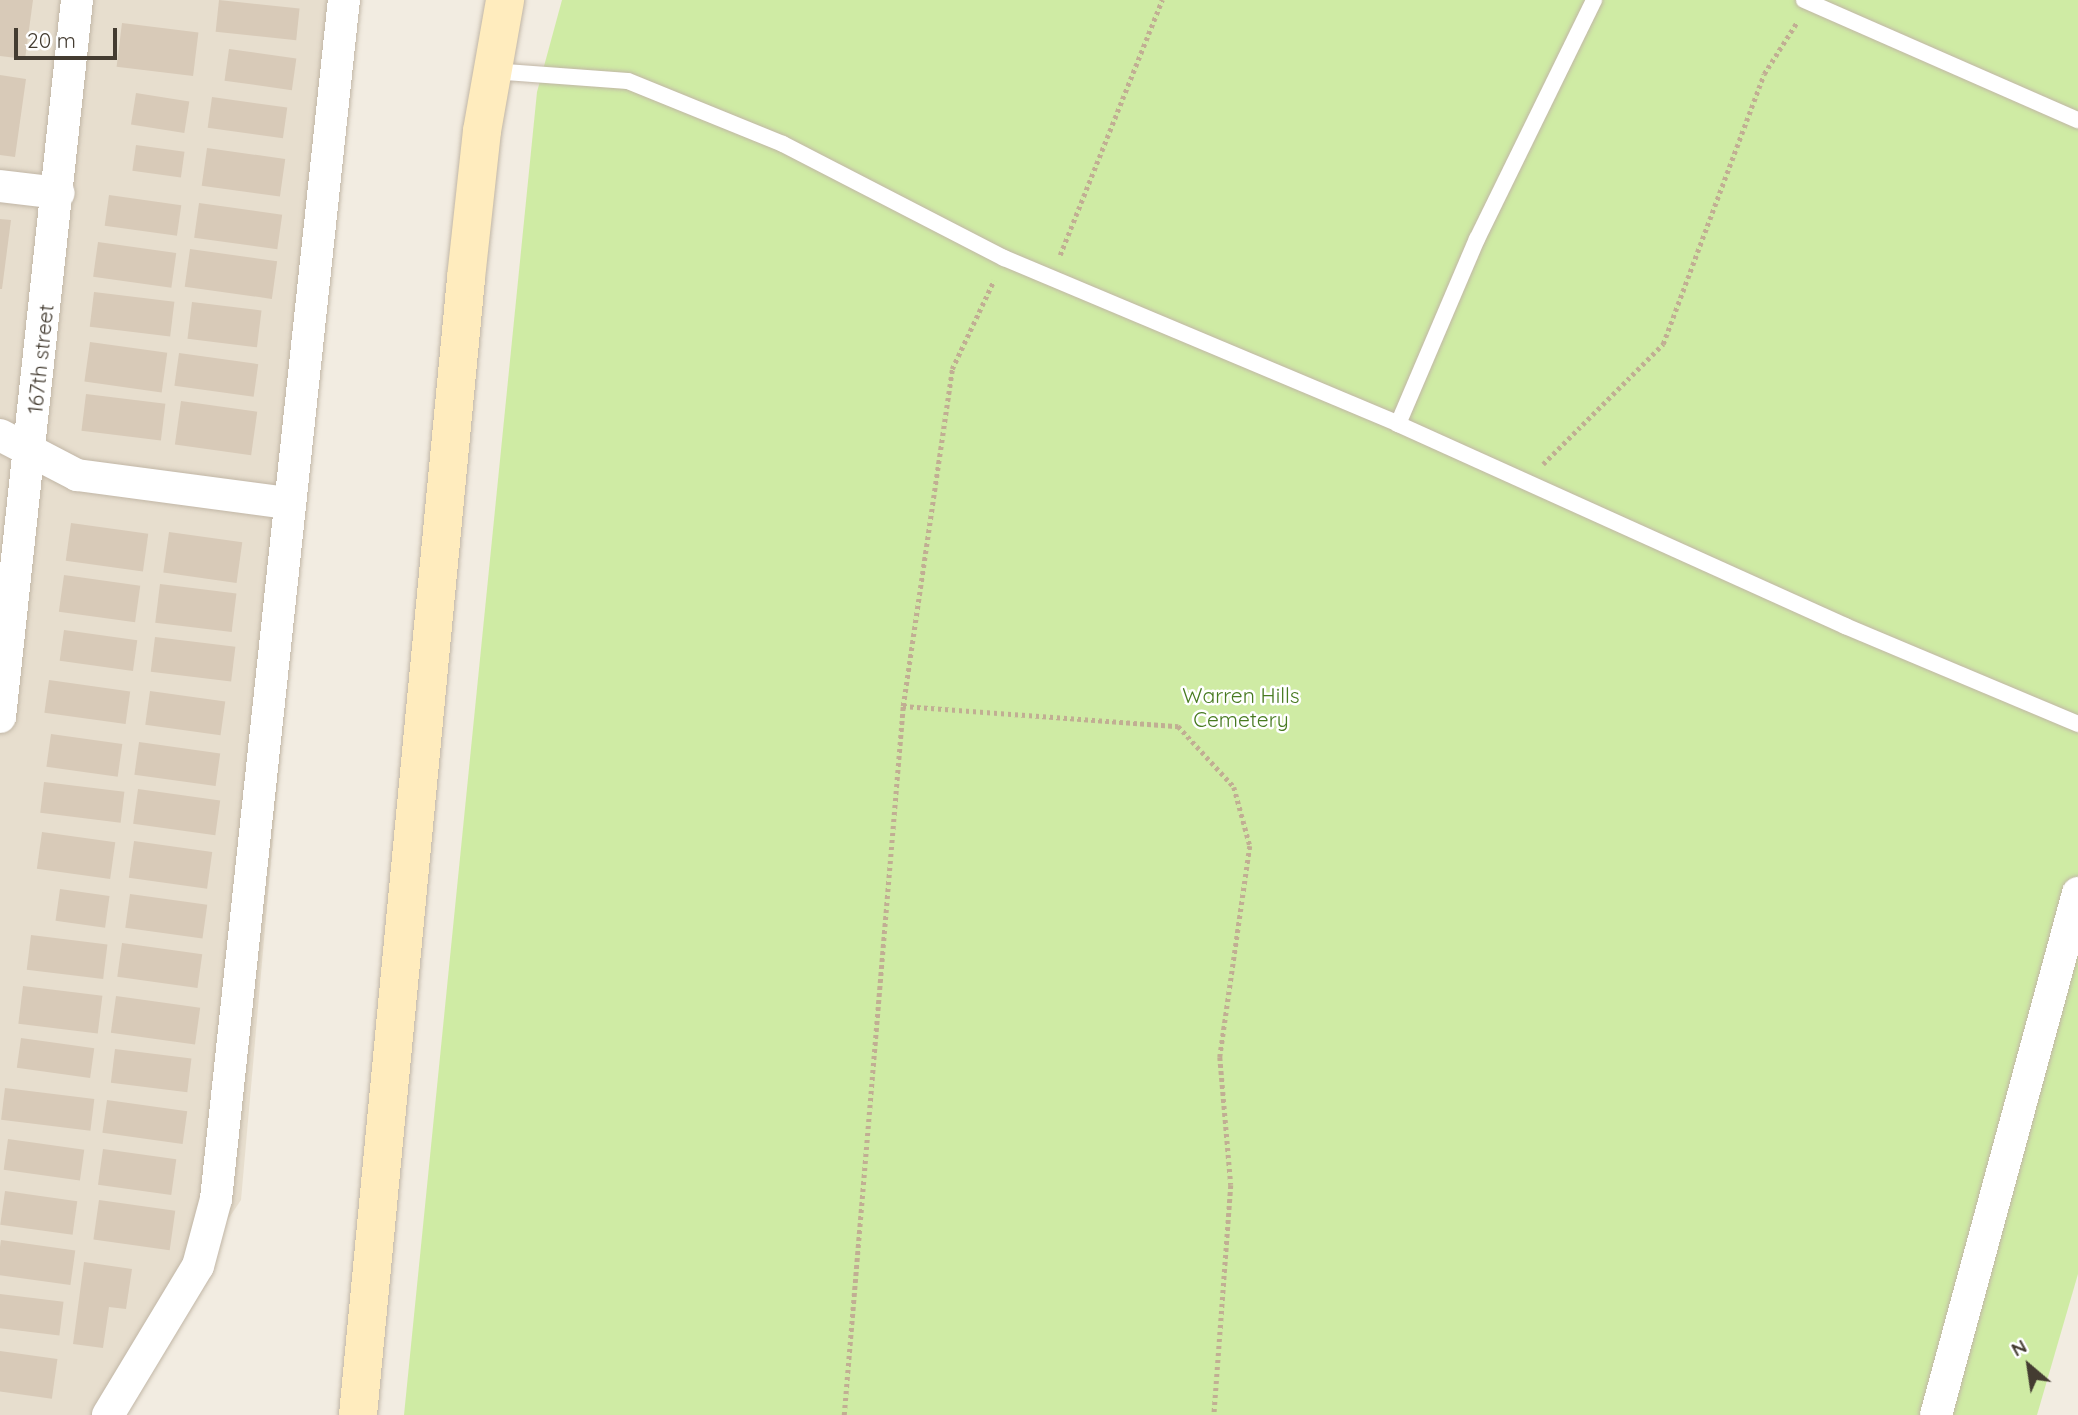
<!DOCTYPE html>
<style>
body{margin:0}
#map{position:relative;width:2078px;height:1415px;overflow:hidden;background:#f2ece1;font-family:Quicksand,sans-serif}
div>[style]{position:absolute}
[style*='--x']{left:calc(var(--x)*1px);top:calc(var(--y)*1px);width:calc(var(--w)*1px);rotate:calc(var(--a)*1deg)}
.residential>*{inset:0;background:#e7dece}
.green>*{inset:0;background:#cfeba4}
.building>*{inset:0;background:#d8cab8;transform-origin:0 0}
.path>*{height:4.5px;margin-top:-2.25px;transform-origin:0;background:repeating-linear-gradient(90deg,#c1ae93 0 3.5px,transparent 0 7px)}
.roads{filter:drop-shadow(0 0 2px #c1b6a6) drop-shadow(0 0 2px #c1b6a6)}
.lane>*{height:16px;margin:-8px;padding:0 8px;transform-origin:8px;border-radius:8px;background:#fff}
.street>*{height:32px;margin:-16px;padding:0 16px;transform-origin:16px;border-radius:16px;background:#fff}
.secondary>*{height:38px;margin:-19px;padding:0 19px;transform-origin:19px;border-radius:19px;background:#ffecbe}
span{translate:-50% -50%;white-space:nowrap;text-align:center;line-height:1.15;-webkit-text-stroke:5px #fff;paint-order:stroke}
.street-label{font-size:21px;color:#443c31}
.park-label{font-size:21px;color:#477a20}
.north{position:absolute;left:1994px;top:1331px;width:70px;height:70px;-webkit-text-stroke:5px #fff;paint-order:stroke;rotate:331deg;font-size:19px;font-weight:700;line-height:28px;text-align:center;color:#443c31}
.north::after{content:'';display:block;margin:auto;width:24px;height:32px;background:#443c31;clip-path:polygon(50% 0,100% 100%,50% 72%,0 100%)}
.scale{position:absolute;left:14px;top:28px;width:103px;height:32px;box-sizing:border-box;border:4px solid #443c31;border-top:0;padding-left:9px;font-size:21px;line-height:24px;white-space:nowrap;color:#443c31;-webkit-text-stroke:5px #fff;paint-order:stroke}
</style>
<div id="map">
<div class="residential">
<div style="clip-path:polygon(0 0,347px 0,241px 1200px,96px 1415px,0 1415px)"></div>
</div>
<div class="green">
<div style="clip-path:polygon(562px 0,2078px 0,2078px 1274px,2037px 1415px,404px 1415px,537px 92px)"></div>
</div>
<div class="building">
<div style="clip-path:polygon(0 0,33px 0,25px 59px,0 56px)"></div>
<div style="left:219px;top:0;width:81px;height:32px;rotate:6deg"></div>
<div style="left:122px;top:23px;width:77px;height:44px;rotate:7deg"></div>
<div style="left:229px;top:49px;width:68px;height:32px;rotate:8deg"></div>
<div style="clip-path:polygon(0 75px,26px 79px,15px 157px,0 155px)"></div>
<div style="left:136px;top:93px;width:54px;height:32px;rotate:9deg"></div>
<div style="left:212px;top:97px;width:76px;height:31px;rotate:8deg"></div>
<div style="left:136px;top:145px;width:49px;height:26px;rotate:8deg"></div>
<div style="left:207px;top:148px;width:79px;height:38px;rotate:8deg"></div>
<div style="left:109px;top:195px;width:73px;height:31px;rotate:8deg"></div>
<div style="left:199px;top:203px;width:84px;height:35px;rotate:8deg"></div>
<div style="clip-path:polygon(0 219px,11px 220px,2px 289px,0 289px)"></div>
<div style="left:98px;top:242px;width:79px;height:35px;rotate:8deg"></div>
<div style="left:190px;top:249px;width:88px;height:38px;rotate:8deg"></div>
<div style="left:94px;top:292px;width:81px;height:35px;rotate:7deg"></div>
<div style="left:192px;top:302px;width:70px;height:37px;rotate:7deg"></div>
<div style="left:90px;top:342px;width:78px;height:40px;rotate:8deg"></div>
<div style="left:179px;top:353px;width:80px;height:33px;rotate:8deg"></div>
<div style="left:86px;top:394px;width:80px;height:37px;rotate:7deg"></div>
<div style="left:181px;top:401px;width:77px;height:44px;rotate:8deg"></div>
<div style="left:71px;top:523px;width:78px;height:38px;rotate:8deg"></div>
<div style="left:169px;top:532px;width:74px;height:41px;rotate:8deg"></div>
<div style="left:64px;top:575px;width:77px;height:37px;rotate:8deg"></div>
<div style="left:160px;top:584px;width:77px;height:39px;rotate:7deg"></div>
<div style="left:64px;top:630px;width:74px;height:31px;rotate:8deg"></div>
<div style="left:155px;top:637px;width:81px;height:35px;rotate:7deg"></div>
<div style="left:49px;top:680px;width:82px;height:33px;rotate:8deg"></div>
<div style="left:150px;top:691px;width:76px;height:34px;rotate:8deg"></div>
<div style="left:51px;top:734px;width:72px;height:33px;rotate:8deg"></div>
<div style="left:139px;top:742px;width:82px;height:33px;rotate:8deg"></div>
<div style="left:44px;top:782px;width:81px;height:31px;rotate:7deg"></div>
<div style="left:138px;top:789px;width:83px;height:35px;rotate:8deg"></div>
<div style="left:42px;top:832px;width:74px;height:37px;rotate:8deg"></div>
<div style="left:134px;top:841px;width:79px;height:37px;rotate:8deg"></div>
<div style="left:60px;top:889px;width:50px;height:32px;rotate:8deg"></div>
<div style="left:130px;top:894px;width:78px;height:34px;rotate:8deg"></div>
<div style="left:31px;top:935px;width:77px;height:35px;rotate:7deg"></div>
<div style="left:122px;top:943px;width:81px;height:34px;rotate:8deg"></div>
<div style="left:23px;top:986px;width:80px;height:38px;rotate:7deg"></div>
<div style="left:116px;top:996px;width:85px;height:37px;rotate:8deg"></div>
<div style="left:21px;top:1038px;width:74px;height:30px;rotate:8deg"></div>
<div style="left:115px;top:1049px;width:77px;height:34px;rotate:7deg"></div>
<div style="left:5px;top:1088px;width:90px;height:32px;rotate:7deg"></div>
<div style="left:107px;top:1100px;width:81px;height:33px;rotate:8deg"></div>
<div style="left:8px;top:1139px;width:77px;height:31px;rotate:8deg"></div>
<div style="left:103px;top:1149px;width:74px;height:36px;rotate:8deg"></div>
<div style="left:5px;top:1191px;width:73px;height:34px;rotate:8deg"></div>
<div style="left:99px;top:1200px;width:77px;height:40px;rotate:8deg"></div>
<div style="left:1px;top:1240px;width:75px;height:35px;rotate:8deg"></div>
<div style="clip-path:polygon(84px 1262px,132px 1269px,126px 1309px,109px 1307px,103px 1348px,73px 1344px)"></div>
<div style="left:0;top:1294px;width:64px;height:34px;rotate:7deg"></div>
<div style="left:0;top:1351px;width:58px;height:40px;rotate:8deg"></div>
</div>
<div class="path">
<div style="--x:1060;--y:255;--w:275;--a:-68.2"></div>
<div style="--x:1543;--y:464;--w:170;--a:-45"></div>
<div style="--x:1663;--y:344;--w:288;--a:-69.5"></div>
<div style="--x:1764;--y:74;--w:62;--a:-57.6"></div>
<div style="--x:903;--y:706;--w:276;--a:4.2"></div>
<div style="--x:1178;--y:726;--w:83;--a:47.4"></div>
<div style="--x:1234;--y:787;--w:61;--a:74.8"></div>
<div style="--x:1250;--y:846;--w:213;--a:98.1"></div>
<div style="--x:1220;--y:1057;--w:128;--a:85.1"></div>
<div style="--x:1231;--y:1185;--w:231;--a:94.2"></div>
<div style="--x:844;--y:1415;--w:711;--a:-85.24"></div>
<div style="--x:903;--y:706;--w:341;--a:-81.7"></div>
<div style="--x:952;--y:369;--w:98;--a:-64.7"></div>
</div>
<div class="roads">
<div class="lane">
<div style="--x:1804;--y:0;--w:299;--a:23.7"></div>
<div style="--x:492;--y:71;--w:136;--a:4.2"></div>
<div style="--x:628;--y:81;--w:167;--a:22.1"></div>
<div style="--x:783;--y:144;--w:249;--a:27.3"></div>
<div style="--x:1004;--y:258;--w:428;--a:22.8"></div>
<div style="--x:1398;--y:424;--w:491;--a:24.3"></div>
<div style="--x:1845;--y:626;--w:253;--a:22.8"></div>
<div style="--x:1398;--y:424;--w:201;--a:-66.9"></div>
<div style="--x:1477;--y:239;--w:266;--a:-63.9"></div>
</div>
<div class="street">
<div style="--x:0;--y:186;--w:59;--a:6.8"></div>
<div style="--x:0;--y:435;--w:87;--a:27.5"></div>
<div style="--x:77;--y:475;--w:213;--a:7.6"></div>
<div style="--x:0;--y:717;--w:721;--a:-83.87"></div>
<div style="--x:108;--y:1415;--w:174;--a:-58.9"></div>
<div style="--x:198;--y:1266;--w:69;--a:-75"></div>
<div style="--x:216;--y:1199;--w:1206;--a:-83.91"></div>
<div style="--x:1936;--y:1415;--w:541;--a:-74.78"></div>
</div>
<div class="secondary">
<div style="--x:358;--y:1415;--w:1142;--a:-84.57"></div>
<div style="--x:466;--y:278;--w:148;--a:-83.8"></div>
<div style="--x:482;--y:131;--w:133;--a:-80"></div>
</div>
</div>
<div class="street-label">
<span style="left:40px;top:359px;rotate:-84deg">167th street</span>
</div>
<div class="park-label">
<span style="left:1241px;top:707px">Warren Hills<br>Cemetery</span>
</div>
<div class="north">N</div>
<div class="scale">20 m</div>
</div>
